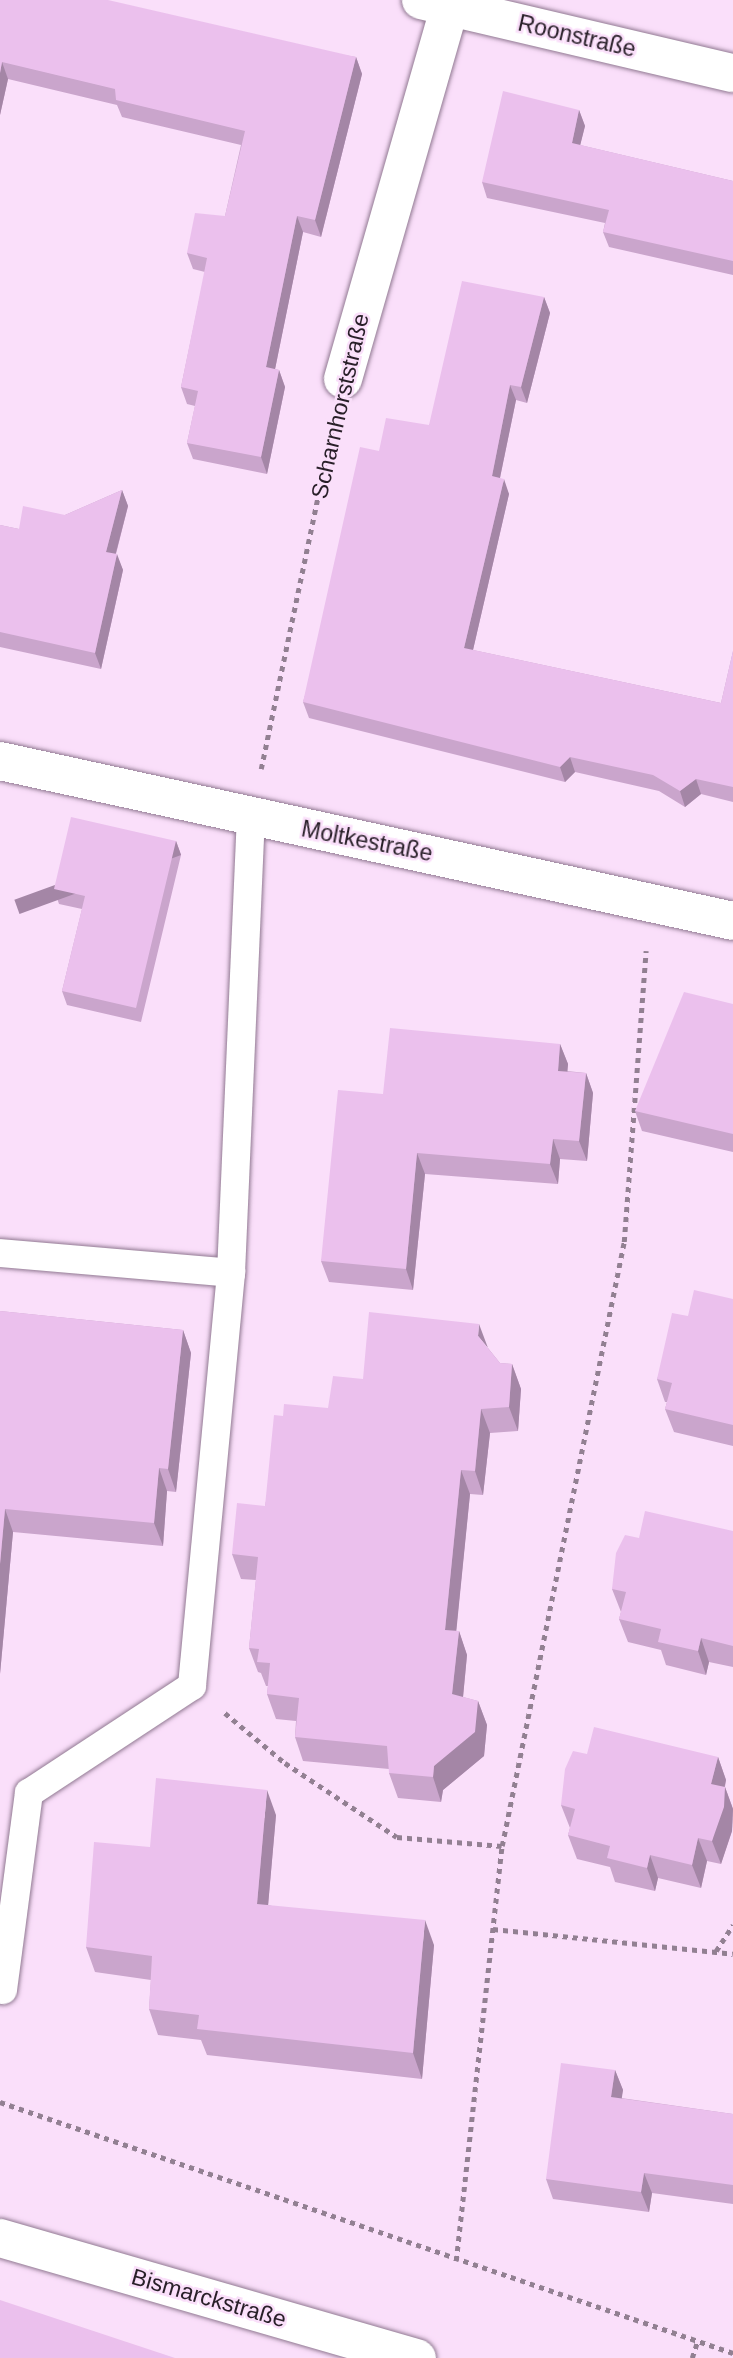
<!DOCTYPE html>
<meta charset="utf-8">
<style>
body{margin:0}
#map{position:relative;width:733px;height:2358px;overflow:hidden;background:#fadffa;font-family:Helvetica,sans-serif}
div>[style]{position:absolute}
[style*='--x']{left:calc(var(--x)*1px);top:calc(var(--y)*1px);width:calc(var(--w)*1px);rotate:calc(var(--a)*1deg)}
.path>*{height:4.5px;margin-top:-2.25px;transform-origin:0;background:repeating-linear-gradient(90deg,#928092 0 5px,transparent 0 10px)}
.roads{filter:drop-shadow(0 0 2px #917992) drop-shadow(0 0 2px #917992)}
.lane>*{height:28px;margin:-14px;padding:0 14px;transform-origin:14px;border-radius:14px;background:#fff}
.street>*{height:38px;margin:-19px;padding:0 19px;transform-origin:19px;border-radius:19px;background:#fff}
.secondary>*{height:38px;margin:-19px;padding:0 19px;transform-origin:19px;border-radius:19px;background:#fff}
.wall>*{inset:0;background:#caa5cc}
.shaded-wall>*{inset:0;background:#a486a6;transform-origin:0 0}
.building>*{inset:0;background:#ebc0ed}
span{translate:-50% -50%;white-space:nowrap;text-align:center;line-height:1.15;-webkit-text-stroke:5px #fadffa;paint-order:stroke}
.street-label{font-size:23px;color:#281f28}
</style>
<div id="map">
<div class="path">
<div style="--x:261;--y:769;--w:352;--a:-78.2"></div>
<div style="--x:225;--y:1713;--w:78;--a:39.8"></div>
<div style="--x:285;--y:1763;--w:134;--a:33.5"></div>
<div style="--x:397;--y:1837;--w:105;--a:4.9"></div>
<div style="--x:493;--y:1929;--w:241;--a:5.9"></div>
<div style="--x:716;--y:1951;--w:31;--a:-57"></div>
<div style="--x:0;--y:2102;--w:775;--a:18.9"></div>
<div style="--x:456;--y:2261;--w:418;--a:-83.7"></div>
<div style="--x:502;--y:1846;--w:616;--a:-78.58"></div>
<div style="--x:624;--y:1242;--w:292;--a:-85.7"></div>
<div style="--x:692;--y:2358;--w:19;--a:-72"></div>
</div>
<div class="roads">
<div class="lane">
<div style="--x:0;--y:1253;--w:232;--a:4.9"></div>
<div style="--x:3;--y:1990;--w:199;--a:-82.5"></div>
<div style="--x:29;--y:1793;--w:195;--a:-33.3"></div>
<div style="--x:192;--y:1686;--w:415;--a:-84.6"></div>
<div style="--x:231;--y:1273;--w:456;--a:-87.5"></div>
</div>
<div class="street">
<div style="--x:421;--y:0;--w:320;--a:13.2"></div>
<div style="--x:343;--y:379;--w:394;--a:-74"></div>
<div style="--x:0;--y:761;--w:750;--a:12.31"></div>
</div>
<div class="secondary">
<div style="--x:0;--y:2238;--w:434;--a:16.1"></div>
</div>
</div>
<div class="wall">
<div style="clip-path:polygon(0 0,356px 57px,362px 74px,321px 237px,303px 232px,275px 369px,279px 370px,285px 387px,267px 474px,193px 459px,187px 443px,195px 406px,187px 404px,181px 387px,205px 272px,193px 269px,187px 253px,225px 216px,241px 145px,122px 117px,117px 105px,8px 79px,0 115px)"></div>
<div style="clip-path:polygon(579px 110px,585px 126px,580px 145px,733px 181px,733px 275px,609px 247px,603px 232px,605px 223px,487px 198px,482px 182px)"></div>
<div style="clip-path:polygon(544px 297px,550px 313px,527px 403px,516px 400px,500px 478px,509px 494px,473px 650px,721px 703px,733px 651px,733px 802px,701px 794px,685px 807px,659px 791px,575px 772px,565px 782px,309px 718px,303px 702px,379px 451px,429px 425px)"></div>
<div style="clip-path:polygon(122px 490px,128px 506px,116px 554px,123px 570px,101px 669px,0 647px,0 525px,19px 529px,65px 515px)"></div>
<div style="clip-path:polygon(176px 841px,181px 855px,141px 1022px,67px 1005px,62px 991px,82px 909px,59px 904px,54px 889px)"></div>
<div style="clip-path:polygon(733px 1004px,733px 1152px,642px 1131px,635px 1111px)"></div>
<div style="clip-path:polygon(560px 1044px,568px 1064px,567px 1071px,586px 1073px,593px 1093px,587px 1161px,560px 1159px,558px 1184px,425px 1174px,413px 1290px,329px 1282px,321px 1261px,383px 1094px)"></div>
<div style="clip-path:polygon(733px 1299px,733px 1446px,674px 1432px,665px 1409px,667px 1402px,665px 1402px,657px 1379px,688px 1316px)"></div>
<div style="clip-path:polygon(0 1311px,183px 1330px,191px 1353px,176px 1492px,167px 1491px,163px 1546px,13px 1532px,0 1674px)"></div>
<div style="clip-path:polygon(488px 1348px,500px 1363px,512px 1364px,521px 1389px,518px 1431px,490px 1433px,483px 1495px,470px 1494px,456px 1631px,459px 1631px,467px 1655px,463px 1697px,478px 1701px,487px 1725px,484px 1756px,443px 1790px,441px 1802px,398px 1798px,389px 1773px,389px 1769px,303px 1761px,295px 1737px,296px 1721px,276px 1719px,267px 1694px,268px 1686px,266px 1686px,261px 1673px,258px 1672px,249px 1648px,256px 1580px,241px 1579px,232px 1554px,265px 1506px,283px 1416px,328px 1408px,363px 1379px)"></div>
<div style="clip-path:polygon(733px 1531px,733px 1667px,709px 1662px,706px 1675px,666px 1665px,661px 1650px,628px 1642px,619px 1619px,621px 1612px,612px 1589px,639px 1538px)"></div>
<div style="clip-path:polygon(587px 1754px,718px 1757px,726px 1780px,725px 1787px,733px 1809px,732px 1831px,721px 1864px,707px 1861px,701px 1888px,658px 1878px,655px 1891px,615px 1882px,610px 1867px,577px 1859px,568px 1835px,570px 1828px,561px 1805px)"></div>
<div style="clip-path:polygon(276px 1815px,268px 1905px,434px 1945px,422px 2079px,207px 2055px,201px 2040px,158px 2035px,149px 2009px,151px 1980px,95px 1972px,86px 1947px,150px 1847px)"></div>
<div style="clip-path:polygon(615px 2070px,623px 2090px,621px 2098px,733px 2114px,733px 2204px,652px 2193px,649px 2212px,553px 2199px,546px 2179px)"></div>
</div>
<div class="shaded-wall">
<div style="clip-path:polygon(356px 57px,362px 74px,321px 237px,315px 220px)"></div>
<div style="clip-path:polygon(2px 62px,8px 79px,0 115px,0 73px)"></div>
<div style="clip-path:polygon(579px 110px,585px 126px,577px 158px,572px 143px)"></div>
<div style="clip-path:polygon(297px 216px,303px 232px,272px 384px,266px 367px)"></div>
<div style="clip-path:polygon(544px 297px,550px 313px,527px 403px,521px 387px)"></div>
<div style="clip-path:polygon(279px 370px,285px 387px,267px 474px,261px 457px)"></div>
<div style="clip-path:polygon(510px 385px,516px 400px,497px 492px,492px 476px)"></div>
<div style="clip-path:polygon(504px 479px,509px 494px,470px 663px,464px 648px)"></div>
<div style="clip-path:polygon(122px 490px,128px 506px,112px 568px,106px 552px)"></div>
<div style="clip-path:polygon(117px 554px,123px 570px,101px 669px,95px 653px)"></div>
<div style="clip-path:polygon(570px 757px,575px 772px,565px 782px,560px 767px)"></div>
<div style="clip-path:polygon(696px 779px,701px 794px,685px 807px,680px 791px)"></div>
<div style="left:176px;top:841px;width:15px;height:172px;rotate:70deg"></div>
<div style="clip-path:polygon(560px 1044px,568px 1064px,566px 1091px,558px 1071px)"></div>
<div style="clip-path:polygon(586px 1073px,593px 1093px,587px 1161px,579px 1141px)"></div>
<div style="clip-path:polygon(553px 1139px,560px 1159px,558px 1184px,550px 1164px)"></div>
<div style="clip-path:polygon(417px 1153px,425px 1174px,413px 1290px,406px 1269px)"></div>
<div style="clip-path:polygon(479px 1324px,488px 1348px,478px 1336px)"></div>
<div style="clip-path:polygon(183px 1330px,191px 1353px,176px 1492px,168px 1469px)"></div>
<div style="clip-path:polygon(512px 1364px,521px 1389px,518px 1431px,509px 1407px)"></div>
<div style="clip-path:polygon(481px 1409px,490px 1433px,483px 1495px,475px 1471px)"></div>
<div style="clip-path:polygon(159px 1468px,167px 1491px,163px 1546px,154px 1523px)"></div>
<div style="clip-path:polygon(461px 1470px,470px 1494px,454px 1654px,445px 1630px)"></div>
<div style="clip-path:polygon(5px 1509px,13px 1532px,0 1674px,0 1564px)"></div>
<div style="clip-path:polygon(459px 1631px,467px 1655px,461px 1718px,452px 1694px)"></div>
<div style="clip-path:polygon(701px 1638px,709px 1662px,706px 1675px,698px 1651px)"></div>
<div style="clip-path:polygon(478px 1701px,487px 1725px,484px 1756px,443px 1790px,441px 1802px,433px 1777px,434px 1766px)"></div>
<div style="clip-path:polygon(718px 1757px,726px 1780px,720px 1807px,711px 1784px)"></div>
<div style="clip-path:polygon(725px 1787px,733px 1809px,732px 1831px,721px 1864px,712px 1841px)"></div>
<div style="clip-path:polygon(267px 1790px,276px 1815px,266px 1929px,257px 1904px)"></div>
<div style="clip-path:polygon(698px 1838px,707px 1861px,701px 1888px,692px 1865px)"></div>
<div style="clip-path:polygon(650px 1855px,658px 1878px,655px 1891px,647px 1868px)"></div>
<div style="clip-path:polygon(425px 1920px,434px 1945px,422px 2079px,413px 2053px)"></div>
<div style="clip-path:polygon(615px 2070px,623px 2090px,619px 2117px,611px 2097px)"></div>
<div style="clip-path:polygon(644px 2173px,652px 2193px,649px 2212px,641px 2192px)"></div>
</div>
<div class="building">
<div style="clip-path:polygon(0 0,108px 0,356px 57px,315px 220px,297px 216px,266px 367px,279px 370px,261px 457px,187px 443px,198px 391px,181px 387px,207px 258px,187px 253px,195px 213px,225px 216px,245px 131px,116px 100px,115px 89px,2px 62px,0 73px)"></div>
<div style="clip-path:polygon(503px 91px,579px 110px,572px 143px,733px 181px,733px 261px,603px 232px,609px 210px,482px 182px)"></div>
<div style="clip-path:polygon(462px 281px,544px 297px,521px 387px,510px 385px,492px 476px,504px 479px,464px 648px,721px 703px,733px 651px,733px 787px,696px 779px,680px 791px,653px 775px,570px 757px,560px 767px,303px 702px,360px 447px,379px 451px,386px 418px,429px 425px)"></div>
<div style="clip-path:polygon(122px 490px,106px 552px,117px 554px,95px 653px,0 632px,0 525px,19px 529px,23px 506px,65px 515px)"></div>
<div style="clip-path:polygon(71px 817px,176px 841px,136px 1008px,62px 991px,85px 896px,54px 889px)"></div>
<div style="clip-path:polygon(684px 992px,733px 1004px,733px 1134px,635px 1111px)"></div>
<div style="clip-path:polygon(390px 1028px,560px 1044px,558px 1071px,586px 1073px,579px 1141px,553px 1139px,550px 1164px,417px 1153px,406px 1269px,321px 1261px,338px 1090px,383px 1094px)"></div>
<div style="clip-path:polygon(694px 1290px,733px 1299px,733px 1425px,665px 1409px,672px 1383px,657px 1379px,672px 1313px,688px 1316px)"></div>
<div style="clip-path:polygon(0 1311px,183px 1330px,168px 1469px,159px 1468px,154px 1523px,5px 1509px,0 1564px)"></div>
<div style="clip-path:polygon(369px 1312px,479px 1324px,478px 1336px,500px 1363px,512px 1364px,509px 1407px,481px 1409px,475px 1471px,461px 1470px,445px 1630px,459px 1631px,452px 1694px,478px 1701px,475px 1732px,434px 1766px,433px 1777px,389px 1773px,387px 1746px,295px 1737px,299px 1698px,267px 1694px,270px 1663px,257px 1662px,259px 1649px,249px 1648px,258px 1557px,232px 1554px,237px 1503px,265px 1506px,274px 1415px,283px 1416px,284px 1404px,328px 1408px,333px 1376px,363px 1379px)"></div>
<div style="clip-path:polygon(645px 1511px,733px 1531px,733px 1646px,701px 1638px,698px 1651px,658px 1642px,661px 1629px,619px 1619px,626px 1592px,612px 1589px,616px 1553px,625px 1535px,639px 1538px)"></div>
<div style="clip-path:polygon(594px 1727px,718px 1757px,711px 1784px,725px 1787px,724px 1807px,712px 1841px,698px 1838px,692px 1865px,650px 1855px,647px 1868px,607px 1858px,610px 1846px,568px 1835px,575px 1809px,561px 1805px,565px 1769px,573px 1751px,587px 1754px)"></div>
<div style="clip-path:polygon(156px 1778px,267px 1790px,257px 1904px,425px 1920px,413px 2053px,197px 2029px,199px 2015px,149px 2009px,152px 1956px,86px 1947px,94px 1842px,150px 1847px)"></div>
<div style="clip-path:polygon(561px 2063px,615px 2070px,611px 2097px,733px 2114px,733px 2185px,644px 2173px,641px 2192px,546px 2179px)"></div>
<div style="clip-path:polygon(0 2300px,175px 2358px,0 2358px)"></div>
</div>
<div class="street-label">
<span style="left:577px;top:36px;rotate:13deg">Roonstraße</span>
<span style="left:340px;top:406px;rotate:-77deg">Scharnhorststraße</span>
<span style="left:367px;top:841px;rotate:11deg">Moltkestraße</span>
<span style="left:209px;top:2298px;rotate:16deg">Bismarckstraße</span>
</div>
</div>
